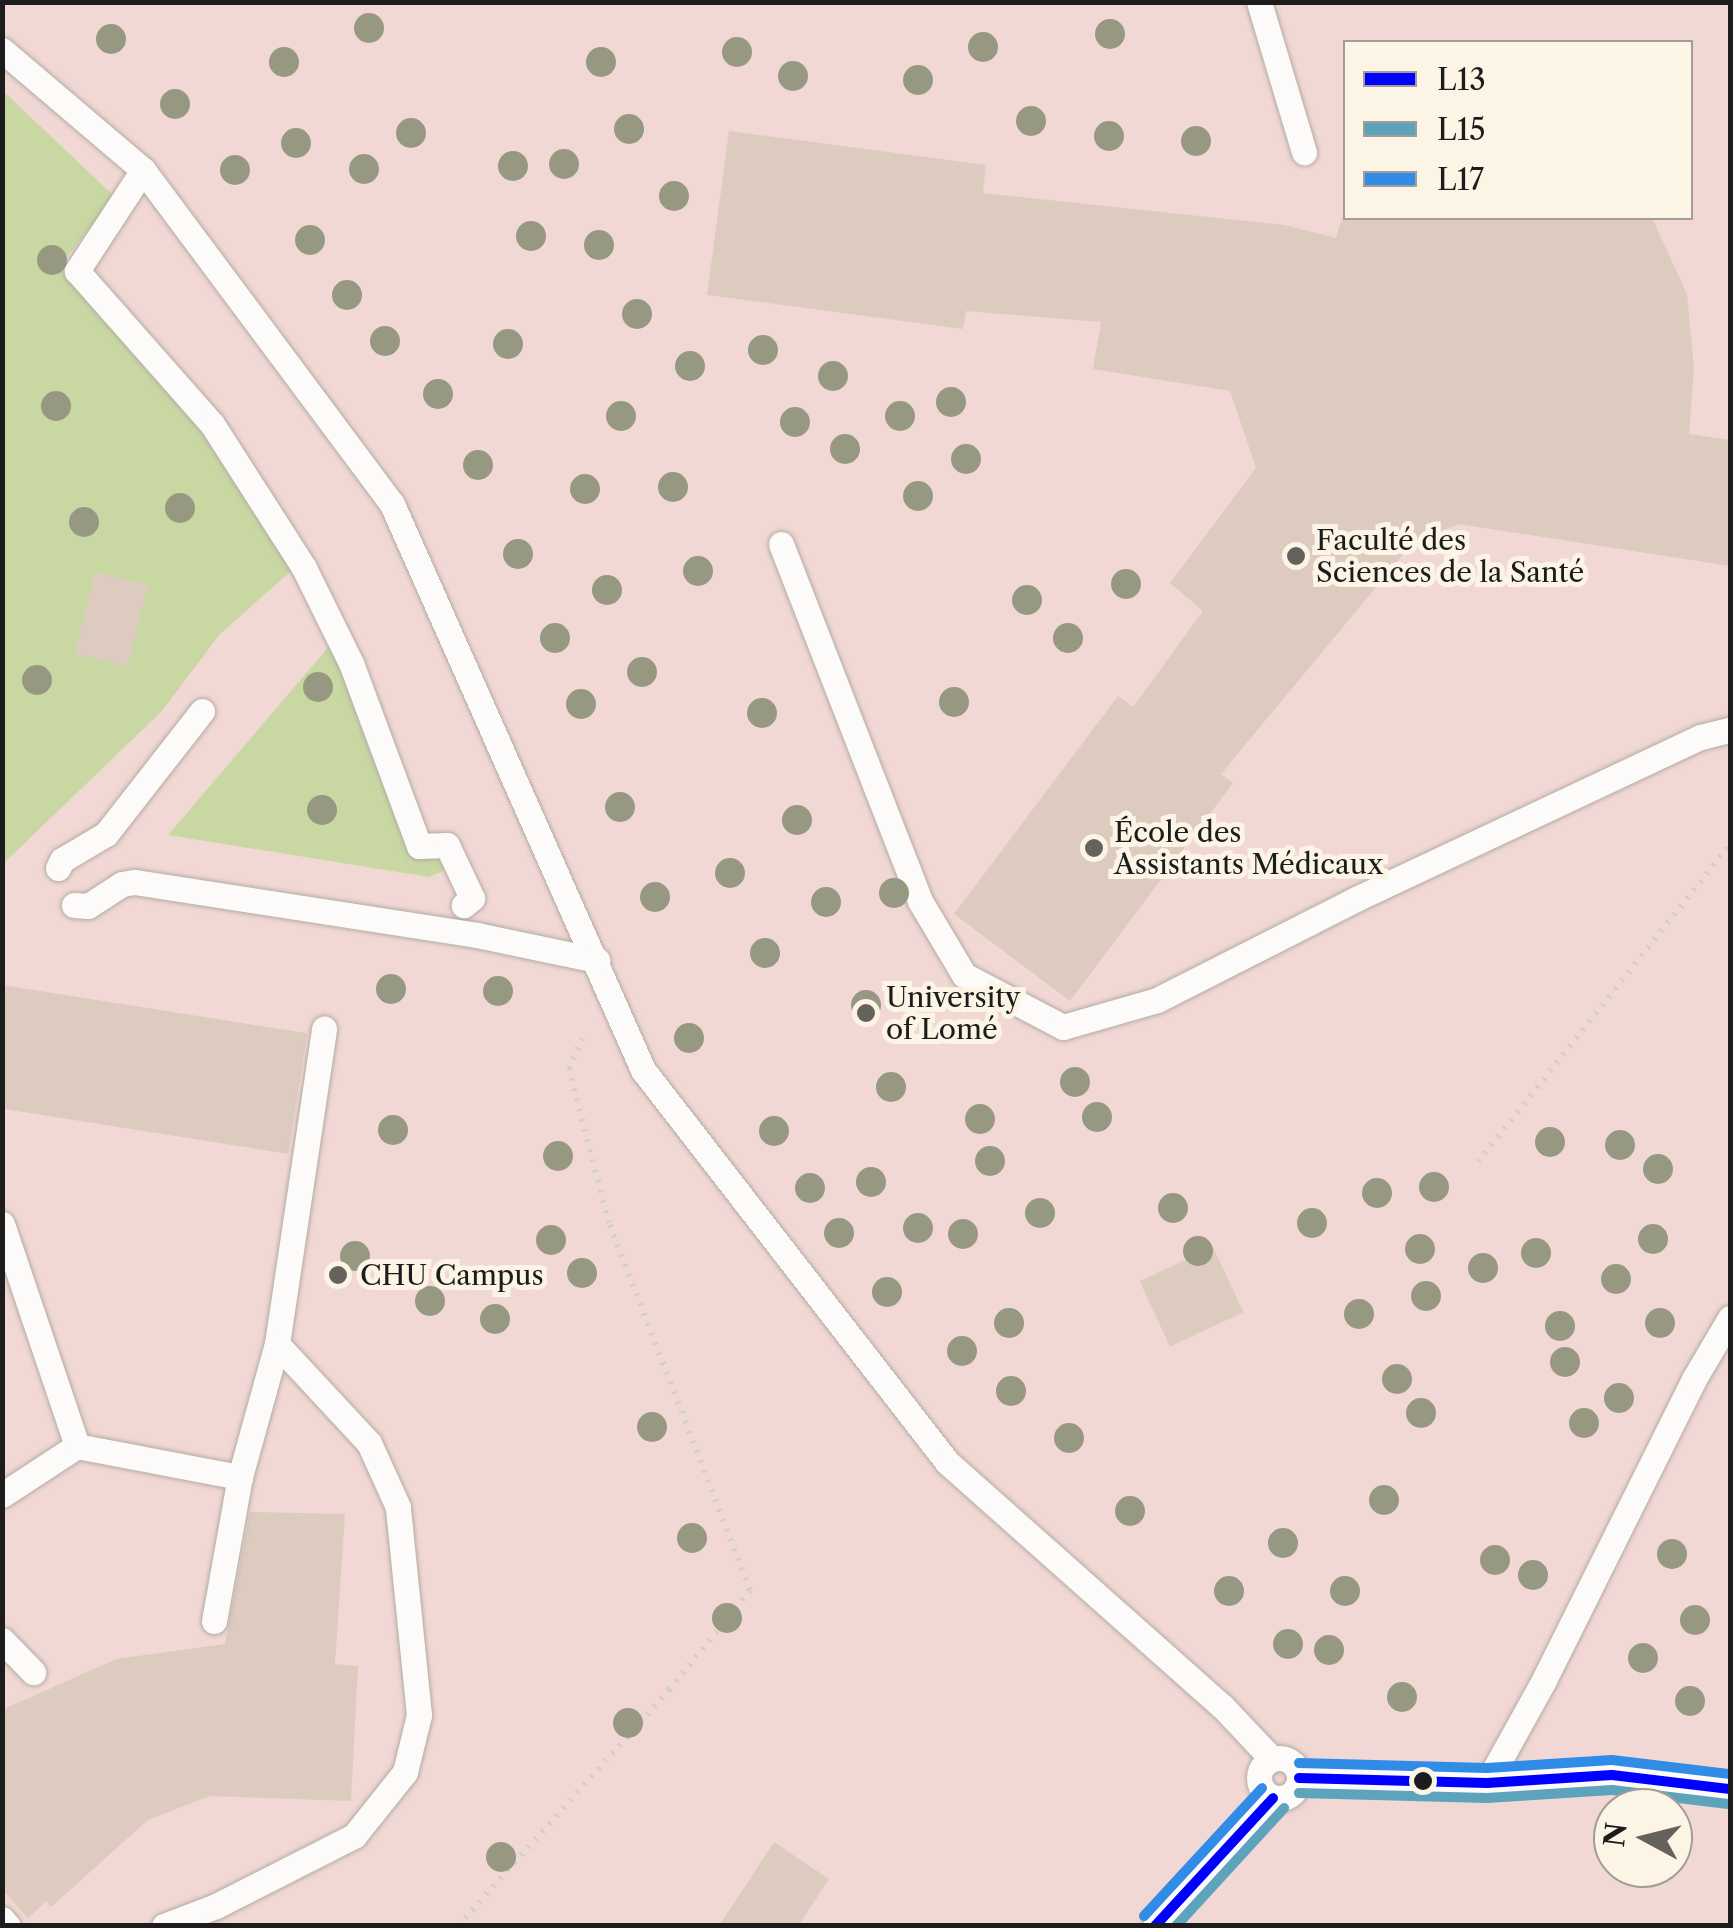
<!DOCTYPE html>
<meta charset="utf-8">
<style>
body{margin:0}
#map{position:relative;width:1733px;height:1928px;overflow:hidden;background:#ede4d7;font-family:"Libre Caslon Text",serif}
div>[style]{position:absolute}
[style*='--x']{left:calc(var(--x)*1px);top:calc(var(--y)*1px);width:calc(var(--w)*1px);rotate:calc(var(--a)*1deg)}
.built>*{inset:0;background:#f2d8d4}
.green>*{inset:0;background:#c9d8a2}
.building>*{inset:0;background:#dccbbe;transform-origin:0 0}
.path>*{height:6px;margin-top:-3px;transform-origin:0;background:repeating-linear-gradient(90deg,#d2d0cc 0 2.5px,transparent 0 10.5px)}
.roads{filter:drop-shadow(0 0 2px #b3aca4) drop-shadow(0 0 2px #b3aca4)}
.service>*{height:25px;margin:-12.5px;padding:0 12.5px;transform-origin:12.5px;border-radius:12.5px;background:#fcfbf9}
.service>.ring{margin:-12.5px;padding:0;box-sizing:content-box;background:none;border:25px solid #fcfbf9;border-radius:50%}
.bus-1>*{height:10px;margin:-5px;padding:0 5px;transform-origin:5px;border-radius:5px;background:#00f}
.bus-2>*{height:10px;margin:-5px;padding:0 5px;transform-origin:5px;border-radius:5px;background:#5ea3bc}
.bus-3>*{height:10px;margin:-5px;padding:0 5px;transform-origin:5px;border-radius:5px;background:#318ce7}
.trees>*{width:30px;height:30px;margin:-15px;border-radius:50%;background:#969882}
.dots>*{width:28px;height:28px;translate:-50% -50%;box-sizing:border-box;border:5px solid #fcf5e5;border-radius:50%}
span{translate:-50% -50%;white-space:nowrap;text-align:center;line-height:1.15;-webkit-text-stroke:10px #fcf5e5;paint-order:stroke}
.poi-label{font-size:28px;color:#1c1c1c}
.left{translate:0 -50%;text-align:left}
.frame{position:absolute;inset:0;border:5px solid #1c1c1c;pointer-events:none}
.legend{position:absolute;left:1343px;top:40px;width:350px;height:180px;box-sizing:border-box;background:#fcf5e5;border:2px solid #a29e95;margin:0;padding:12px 18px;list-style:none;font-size:30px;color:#1c1c1c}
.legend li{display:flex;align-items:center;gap:20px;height:50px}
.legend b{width:50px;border:2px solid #a29e95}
.north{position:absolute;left:1593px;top:1788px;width:100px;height:100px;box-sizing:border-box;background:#fcf5e5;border:2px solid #a29e95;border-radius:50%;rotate:277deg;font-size:28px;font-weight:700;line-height:40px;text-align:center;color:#1c1c1c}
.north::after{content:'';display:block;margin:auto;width:35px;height:45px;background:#65625d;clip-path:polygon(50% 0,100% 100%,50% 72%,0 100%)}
</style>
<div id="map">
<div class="built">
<div style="clip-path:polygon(evenodd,3px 3px,1730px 3px,1730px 1925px,3px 1926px,3px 3px,1346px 42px,1690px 42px,1690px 218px,1346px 218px,1346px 42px,3px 3px,1613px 1808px,1673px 1808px,1673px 1868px,1613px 1868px,1613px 1808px)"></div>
</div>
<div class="green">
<div style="clip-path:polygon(2px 90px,115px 197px,60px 265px,200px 430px,291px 571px,220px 634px,162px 711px,3px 864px)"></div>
<div style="clip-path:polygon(332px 643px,436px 852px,445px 870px,429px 877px,168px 835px)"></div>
</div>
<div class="building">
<div style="clip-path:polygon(729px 131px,986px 165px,983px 193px,1284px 225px,1336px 238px,1342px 218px,1652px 218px,1687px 294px,1694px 368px,1689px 434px,1730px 440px,1730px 566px,1459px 524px,1411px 545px,1221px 774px,1233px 783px,1070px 1001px,954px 914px,1118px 696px,1133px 707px,1203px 611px,1170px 583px,1256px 468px,1230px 391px,1093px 369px,1101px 322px,966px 311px,963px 329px,707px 295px)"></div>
<div style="left:95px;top:572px;width:55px;height:84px;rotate:14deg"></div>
<div style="left:2px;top:985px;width:309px;height:122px;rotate:9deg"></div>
<div style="left:1213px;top:1247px;width:72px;height:81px;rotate:65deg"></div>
<div style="clip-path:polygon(250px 1512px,345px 1514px,335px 1664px,358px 1666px,351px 1801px,210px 1796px,148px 1820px,51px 1907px,46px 1901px,28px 1918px,2px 1889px,2px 1710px,116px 1659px,225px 1644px)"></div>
<div style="clip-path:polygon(774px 1842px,829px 1879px,798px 1926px,719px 1926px)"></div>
</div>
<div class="path">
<div style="--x:1478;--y:1162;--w:406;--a:-51.6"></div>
<div style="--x:458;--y:1926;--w:317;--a:-48.2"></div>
<div style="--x:669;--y:1690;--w:129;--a:-51"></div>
<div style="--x:750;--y:1590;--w:393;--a:-111"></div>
<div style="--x:609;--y:1223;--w:159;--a:-104.6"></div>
<div style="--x:569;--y:1069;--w:33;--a:-67"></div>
</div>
<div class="roads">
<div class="service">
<div style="--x:1259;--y:2;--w:157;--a:73.3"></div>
<div style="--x:2;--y:50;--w:185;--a:40.4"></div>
<div style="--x:143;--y:170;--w:417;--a:53.3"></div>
<div style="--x:392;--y:504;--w:619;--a:66.08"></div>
<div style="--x:643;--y:1070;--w:497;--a:52.2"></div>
<div style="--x:948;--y:1463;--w:366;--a:41.6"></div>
<div style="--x:1222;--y:1706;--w:73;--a:46.7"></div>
<div style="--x:143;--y:170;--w:121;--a:123.2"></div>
<div style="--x:77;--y:271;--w:204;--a:48.6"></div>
<div style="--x:212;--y:424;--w:171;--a:57.4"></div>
<div style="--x:304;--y:568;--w:106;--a:63.7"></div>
<div style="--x:351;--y:663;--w:195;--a:69.6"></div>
<div style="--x:419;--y:846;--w:28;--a:-2"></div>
<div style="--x:447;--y:845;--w:59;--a:64.7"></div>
<div style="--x:472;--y:898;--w:11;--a:139"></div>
<div style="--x:781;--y:544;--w:383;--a:68.7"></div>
<div style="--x:920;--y:901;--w:86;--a:59.3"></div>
<div style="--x:964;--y:975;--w:112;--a:27.7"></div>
<div style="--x:1063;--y:1027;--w:98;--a:-16"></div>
<div style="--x:1157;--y:1000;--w:223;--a:-26.9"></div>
<div style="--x:1356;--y:899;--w:381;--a:-25.2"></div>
<div style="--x:1701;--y:737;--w:30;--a:-14"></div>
<div style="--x:58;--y:868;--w:9;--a:-63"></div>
<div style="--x:62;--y:860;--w:51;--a:-30.6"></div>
<div style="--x:106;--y:834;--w:156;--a:-52"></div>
<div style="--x:74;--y:905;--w:14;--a:4"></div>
<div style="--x:88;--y:906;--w:40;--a:-32.9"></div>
<div style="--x:122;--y:884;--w:13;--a:-9"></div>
<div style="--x:135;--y:882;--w:346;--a:8.8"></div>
<div style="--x:477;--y:935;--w:123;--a:11.8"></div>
<div style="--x:2;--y:1224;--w:234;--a:71.3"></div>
<div style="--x:2;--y:1495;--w:90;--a:-33.2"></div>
<div style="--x:77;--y:1446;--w:166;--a:10.8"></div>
<div style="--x:214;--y:1621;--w:146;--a:-79.8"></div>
<div style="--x:240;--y:1477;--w:138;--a:-74.5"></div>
<div style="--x:277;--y:1344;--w:319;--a:-81.5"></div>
<div style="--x:2;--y:1640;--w:45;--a:45.9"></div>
<div class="ring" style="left:1259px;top:1758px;width:15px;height:15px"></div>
<div style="--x:1299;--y:1778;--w:188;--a:1.5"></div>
<div style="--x:1487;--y:1783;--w:125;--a:-3.7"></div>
<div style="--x:1612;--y:1775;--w:119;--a:6.8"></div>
<div style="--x:1487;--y:1783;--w:118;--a:-61"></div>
<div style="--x:1544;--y:1680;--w:336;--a:-63.5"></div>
<div style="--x:1694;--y:1379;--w:71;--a:-59.5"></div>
<div style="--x:2;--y:1919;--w:9;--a:49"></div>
<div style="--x:164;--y:1926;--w:56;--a:-21"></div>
<div style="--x:216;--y:1906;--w:155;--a:-26.9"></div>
<div style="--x:354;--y:1836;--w:82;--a:-51.4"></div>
<div style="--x:405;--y:1772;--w:59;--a:-76.2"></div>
<div style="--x:419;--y:1715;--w:209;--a:-95.8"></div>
<div style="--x:398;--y:1507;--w:70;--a:-114.4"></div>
<div style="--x:369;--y:1443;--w:135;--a:-132.9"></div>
<div style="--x:1155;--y:1926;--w:174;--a:-47.3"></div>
</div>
</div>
<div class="bus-1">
<div style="--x:1299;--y:1778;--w:188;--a:1.5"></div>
<div style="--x:1487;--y:1783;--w:125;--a:-3.7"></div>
<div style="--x:1612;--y:1775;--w:119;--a:6.8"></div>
<div style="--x:1155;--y:1926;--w:174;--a:-47.3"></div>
</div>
<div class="bus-2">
<div style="--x:1299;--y:1793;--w:188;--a:1.5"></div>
<div style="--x:1487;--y:1798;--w:125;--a:-3.7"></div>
<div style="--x:1612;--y:1790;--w:117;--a:6.9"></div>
<div style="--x:1176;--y:1926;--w:160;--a:-47.5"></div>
</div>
<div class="bus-3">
<div style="--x:1299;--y:1763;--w:188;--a:1.5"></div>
<div style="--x:1487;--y:1768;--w:125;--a:-3.7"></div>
<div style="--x:1612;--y:1760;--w:119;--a:6.8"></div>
<div style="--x:1144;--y:1916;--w:174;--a:-47.3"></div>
</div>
<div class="trees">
<div style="left:369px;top:28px"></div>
<div style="left:1110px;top:34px"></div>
<div style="left:111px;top:39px"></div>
<div style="left:983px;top:47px"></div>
<div style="left:737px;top:52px"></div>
<div style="left:284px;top:62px"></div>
<div style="left:601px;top:62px"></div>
<div style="left:793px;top:76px"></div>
<div style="left:918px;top:80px"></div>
<div style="left:175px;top:104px"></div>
<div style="left:1031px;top:121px"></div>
<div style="left:629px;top:129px"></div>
<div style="left:411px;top:133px"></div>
<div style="left:1109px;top:136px"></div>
<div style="left:1196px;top:141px"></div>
<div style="left:296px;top:143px"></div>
<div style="left:564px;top:164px"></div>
<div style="left:513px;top:166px"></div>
<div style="left:364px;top:169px"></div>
<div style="left:235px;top:170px"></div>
<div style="left:674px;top:196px"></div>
<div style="left:531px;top:236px"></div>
<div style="left:310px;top:240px"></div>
<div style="left:599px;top:245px"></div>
<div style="left:52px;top:260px"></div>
<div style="left:347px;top:295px"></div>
<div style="left:637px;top:314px"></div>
<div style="left:385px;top:341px"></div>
<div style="left:508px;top:344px"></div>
<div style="left:763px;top:350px"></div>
<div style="left:690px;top:366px"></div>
<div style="left:833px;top:376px"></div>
<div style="left:438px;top:394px"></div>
<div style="left:951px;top:402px"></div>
<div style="left:56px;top:406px"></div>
<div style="left:621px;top:416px"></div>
<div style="left:900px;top:416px"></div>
<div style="left:795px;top:422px"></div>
<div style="left:845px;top:449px"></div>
<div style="left:966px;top:459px"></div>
<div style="left:478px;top:465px"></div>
<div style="left:673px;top:487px"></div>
<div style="left:585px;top:489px"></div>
<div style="left:918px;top:496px"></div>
<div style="left:180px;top:508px"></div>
<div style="left:84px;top:522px"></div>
<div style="left:518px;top:554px"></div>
<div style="left:698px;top:571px"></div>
<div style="left:1126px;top:584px"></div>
<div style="left:607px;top:590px"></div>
<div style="left:1027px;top:600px"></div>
<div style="left:555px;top:638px"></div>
<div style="left:1068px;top:638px"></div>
<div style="left:642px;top:672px"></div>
<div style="left:37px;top:680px"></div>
<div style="left:318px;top:687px"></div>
<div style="left:954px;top:702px"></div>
<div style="left:581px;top:704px"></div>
<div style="left:762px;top:713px"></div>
<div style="left:620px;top:807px"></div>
<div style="left:322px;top:810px"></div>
<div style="left:797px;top:820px"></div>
<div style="left:730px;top:873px"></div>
<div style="left:894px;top:893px"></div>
<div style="left:655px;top:897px"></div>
<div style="left:826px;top:902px"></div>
<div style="left:765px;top:953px"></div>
<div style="left:391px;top:989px"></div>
<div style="left:498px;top:991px"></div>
<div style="left:866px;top:1005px"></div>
<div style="left:689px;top:1038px"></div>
<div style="left:1075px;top:1082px"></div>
<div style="left:891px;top:1087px"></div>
<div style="left:1097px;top:1117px"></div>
<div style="left:980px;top:1119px"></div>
<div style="left:393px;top:1130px"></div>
<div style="left:774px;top:1131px"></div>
<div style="left:1550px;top:1142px"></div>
<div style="left:1620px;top:1145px"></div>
<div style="left:558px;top:1156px"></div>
<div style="left:990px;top:1161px"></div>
<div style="left:1658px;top:1169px"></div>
<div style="left:871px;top:1182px"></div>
<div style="left:1434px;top:1187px"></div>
<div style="left:810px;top:1188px"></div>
<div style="left:1377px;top:1193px"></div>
<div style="left:1173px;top:1208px"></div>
<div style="left:1040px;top:1213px"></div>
<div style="left:1312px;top:1223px"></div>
<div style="left:918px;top:1228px"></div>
<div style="left:839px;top:1233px"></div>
<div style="left:963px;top:1234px"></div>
<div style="left:1653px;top:1239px"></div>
<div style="left:551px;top:1240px"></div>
<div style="left:1420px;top:1249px"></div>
<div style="left:1198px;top:1251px"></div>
<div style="left:1536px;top:1253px"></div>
<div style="left:355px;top:1256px"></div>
<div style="left:1483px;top:1268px"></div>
<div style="left:582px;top:1273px"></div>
<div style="left:1616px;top:1279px"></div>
<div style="left:887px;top:1292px"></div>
<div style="left:1426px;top:1296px"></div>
<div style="left:430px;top:1301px"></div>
<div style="left:1359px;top:1314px"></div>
<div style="left:495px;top:1319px"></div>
<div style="left:1009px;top:1323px"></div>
<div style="left:1660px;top:1323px"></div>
<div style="left:1560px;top:1326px"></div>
<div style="left:962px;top:1351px"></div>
<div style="left:1565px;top:1362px"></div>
<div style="left:1397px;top:1379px"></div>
<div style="left:1011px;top:1391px"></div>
<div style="left:1619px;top:1398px"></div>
<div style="left:1421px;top:1413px"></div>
<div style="left:1584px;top:1423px"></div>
<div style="left:652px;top:1427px"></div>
<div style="left:1069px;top:1438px"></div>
<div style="left:1384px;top:1500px"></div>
<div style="left:1130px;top:1511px"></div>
<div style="left:692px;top:1538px"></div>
<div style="left:1283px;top:1543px"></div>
<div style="left:1672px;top:1554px"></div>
<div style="left:1495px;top:1560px"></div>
<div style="left:1533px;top:1575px"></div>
<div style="left:1229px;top:1591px"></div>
<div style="left:1345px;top:1591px"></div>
<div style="left:727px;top:1618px"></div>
<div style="left:1695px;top:1620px"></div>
<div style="left:1288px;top:1644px"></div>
<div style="left:1329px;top:1650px"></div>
<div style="left:1643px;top:1658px"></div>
<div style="left:1402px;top:1697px"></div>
<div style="left:1690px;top:1701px"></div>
<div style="left:628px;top:1723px"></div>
<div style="left:501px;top:1857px"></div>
</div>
<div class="dots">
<div style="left:1296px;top:556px;background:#65625d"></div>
<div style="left:1094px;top:848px;background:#65625d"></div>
<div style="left:866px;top:1013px;background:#65625d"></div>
<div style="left:338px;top:1275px;background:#65625d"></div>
<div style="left:1423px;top:1781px;background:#1c1c1c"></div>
</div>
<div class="poi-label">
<span class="left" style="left:1316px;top:556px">Faculté des<br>Sciences de la Santé</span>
<span class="left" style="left:1114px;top:848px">École des<br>Assistants Médicaux</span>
<span class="left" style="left:886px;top:1013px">University<br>of Lomé</span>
<span class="left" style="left:360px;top:1275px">CHU Campus</span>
</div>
<div class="frame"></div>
<ul class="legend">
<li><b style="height:12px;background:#00f"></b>L13</li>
<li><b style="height:12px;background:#5ea3bc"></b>L15</li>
<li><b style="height:12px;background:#318ce7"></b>L17</li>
</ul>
<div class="north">N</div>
</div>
